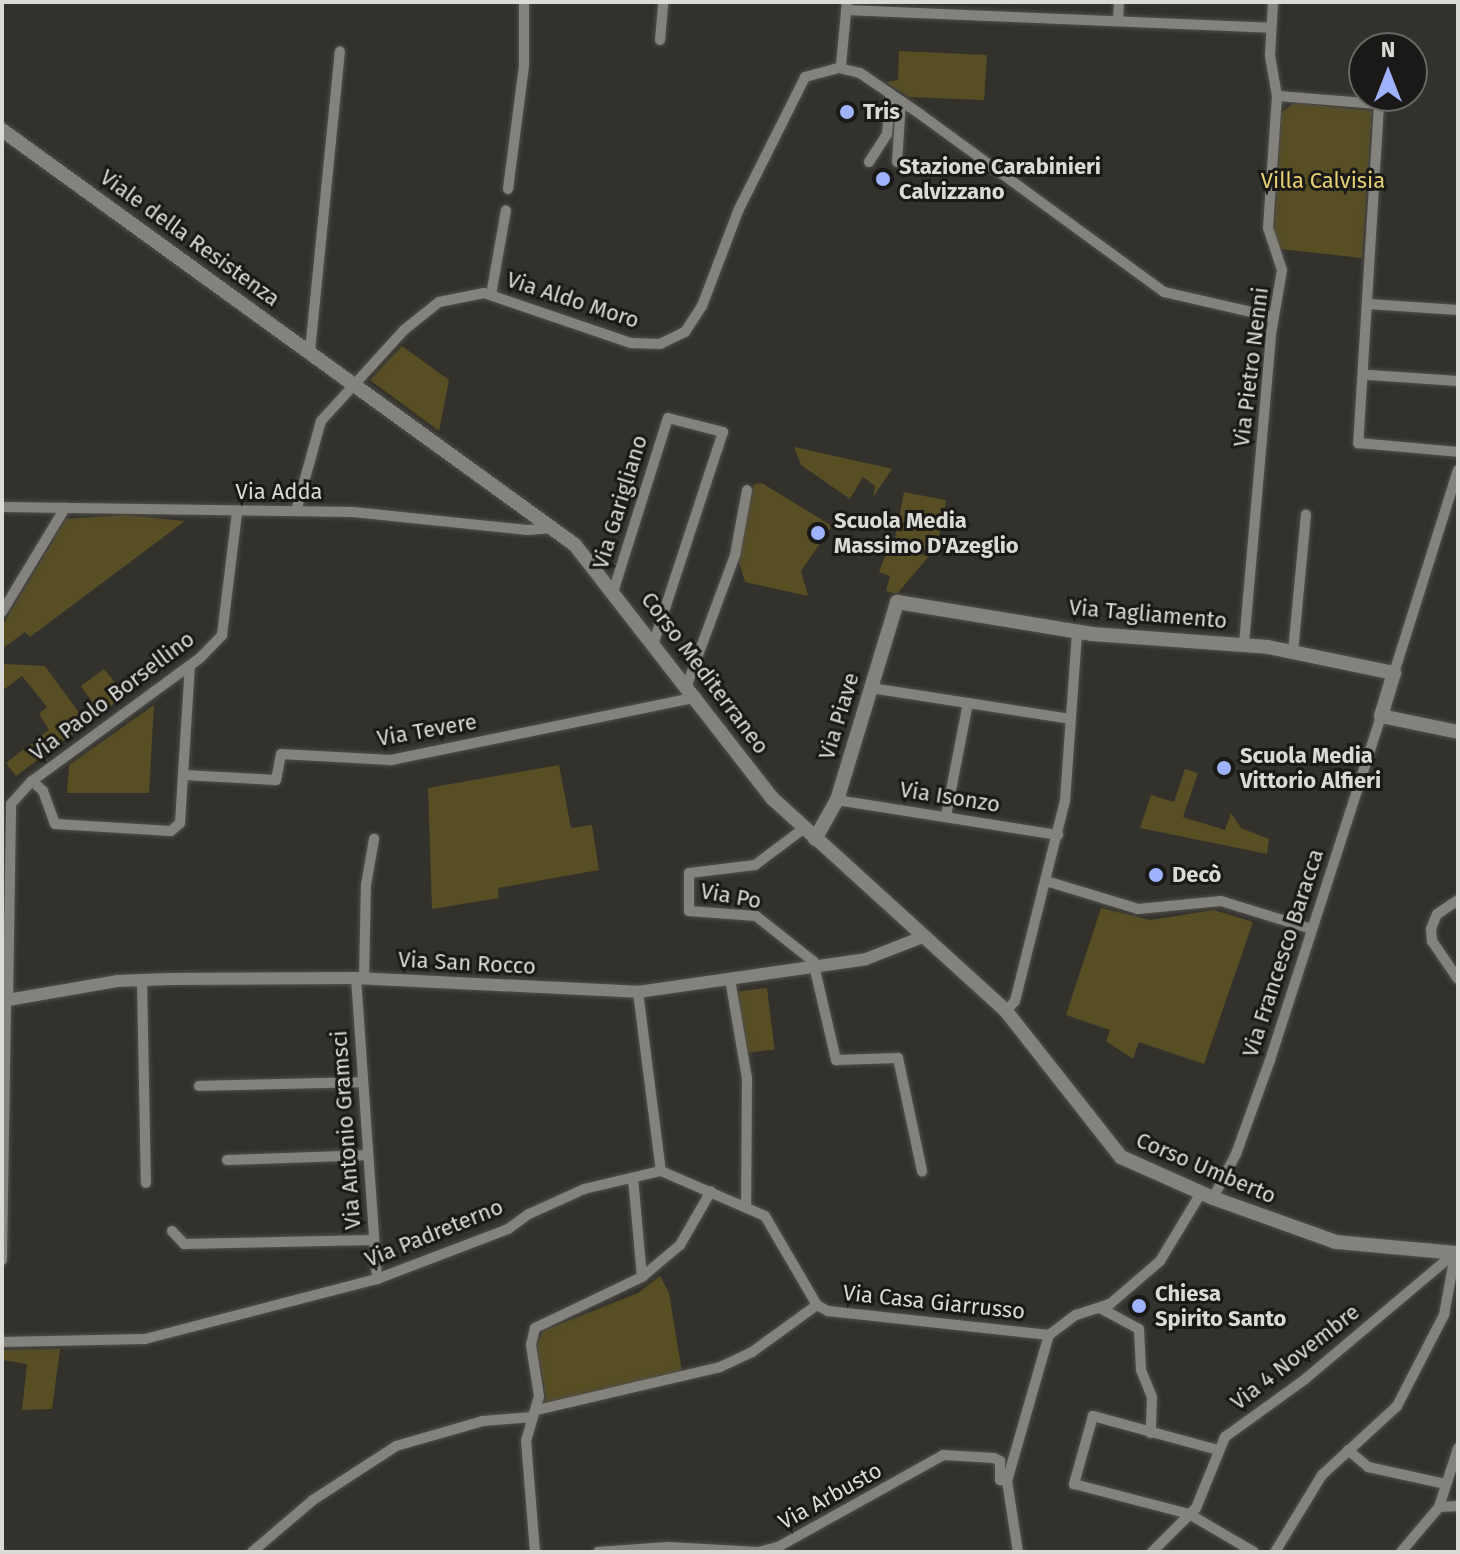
<!DOCTYPE html>
<meta charset="utf-8">
<style>
body{margin:0}
#map{position:relative;width:1460px;height:1554px;overflow:hidden;background:#32312c;font-family:"Fira Sans",sans-serif}
div>[style]{position:absolute}
[style*='--x']{left:calc(var(--x)*1px);top:calc(var(--y)*1px);width:calc(var(--w)*1px);rotate:calc(var(--a)*1deg)}
.green>*{inset:0;background:#574e23;transform-origin:0 0}
.roads{filter:drop-shadow(0 0 2px #504f4b) drop-shadow(0 0 2px #504f4b)}
.minor>*{height:10px;margin:-5px;padding:0 5px;transform-origin:5px;border-radius:5px;background:#84827d}
.tertiary>*{height:12px;margin:-6px;padding:0 6px;transform-origin:6px;border-radius:6px;background:#84827d}
.secondary>*{height:14px;margin:-7px;padding:0 7px;transform-origin:7px;border-radius:7px;background:#84827d}
.dots>*{width:22px;height:22px;translate:-50% -50%;box-sizing:border-box;border:4px solid #1a1917;border-radius:50%}
span{translate:-50% -50%;white-space:nowrap;text-align:center;line-height:1.15;-webkit-text-stroke:6px #1a1917;paint-order:stroke}
.poi-label{font-size:22px;color:#dadad7;font-weight:700}
.left{translate:0 -50%;text-align:left}
.park-label{font-size:22px;color:#e5d174}
.street-label{font-size:22px;color:#dadad7}
.frame{position:absolute;inset:0;border:4px solid #dadad7;pointer-events:none}
.north{position:absolute;left:1348px;top:32px;width:80px;height:80px;box-sizing:border-box;background:#1a1917;border:2px solid #676664;border-radius:50%;rotate:0deg;font-size:22px;font-weight:700;line-height:32px;text-align:center;color:#dadad7}
.north::after{content:'';display:block;margin:auto;width:28px;height:36px;background:#9fb3fd;clip-path:polygon(50% 0,100% 100%,50% 72%,0 100%)}
</style>
<div id="map">
<div class="green">
<div style="clip-path:polygon(899px 51px,987px 55px,984px 100px,909px 97px,886px 82px,898px 80px)"></div>
<div style="clip-path:polygon(1294px 103px,1372px 111px,1362px 258px,1280px 249px,1274px 237px,1281px 113px)"></div>
<div style="clip-path:polygon(402px 346px,449px 380px,439px 431px,370px 380px)"></div>
<div style="clip-path:polygon(794px 447px,884px 467px,892px 469px,873px 497px,875px 486px,863px 477px,850px 499px,801px 465px)"></div>
<div style="clip-path:polygon(762px 483px,832px 526px,801px 571px,808px 596px,745px 582px,738px 558px,754px 484px)"></div>
<div style="left:904px;top:492px;width:43px;height:53px;rotate:11deg"></div>
<div style="clip-path:polygon(125px 515px,185px 521px,30px 637px,25px 632px,2px 649px,2px 626px,66px 519px)"></div>
<div style="clip-path:polygon(889px 546px,929px 556px,897px 594px,886px 591px,890px 576px,879px 572px)"></div>
<div style="clip-path:polygon(159px 659px,163px 668px,105px 710px,96px 708px,81px 686px,104px 669px,118px 686px)"></div>
<div style="clip-path:polygon(3px 664px,45px 666px,80px 714px,80px 728px,16px 776px,6px 763px,49px 730px,39px 714px,47px 707px,22px 676px,2px 691px)"></div>
<div style="clip-path:polygon(154px 705px,149px 793px,67px 793px,69px 765px)"></div>
<div style="clip-path:polygon(559px 765px,571px 828px,592px 825px,599px 870px,498px 888px,499px 898px,432px 909px,428px 788px)"></div>
<div style="clip-path:polygon(1185px 769px,1198px 773px,1183px 817px,1225px 830px,1231px 813px,1241px 828px,1269px 839px,1267px 854px,1140px 828px,1151px 795px,1174px 802px)"></div>
<div style="clip-path:polygon(1101px 908px,1150px 920px,1214px 910px,1253px 922px,1204px 1064px,1139px 1042px,1133px 1059px,1106px 1041px,1110px 1030px,1066px 1015px)"></div>
<div style="left:767px;top:988px;width:62px;height:29px;rotate:83deg"></div>
<div style="clip-path:polygon(660px 1276px,669px 1293px,683px 1378px,547px 1404px,537px 1345px,543px 1331px,638px 1293px)"></div>
<div style="clip-path:polygon(60px 1349px,52px 1409px,22px 1410px,27px 1364px,2px 1360px,2px 1350px)"></div>
</div>
<div class="roads">
<div class="minor">
<div style="--x:846;--y:10;--w:425;--a:2.4"></div>
<div style="--x:1118;--y:20;--w:18;--a:-87"></div>
<div style="--x:660;--y:40;--w:38;--a:-85"></div>
<div style="--x:841;--y:65;--w:63;--a:-84.6"></div>
<div style="--x:843;--y:69;--w:17;--a:13"></div>
<div style="--x:860;--y:73;--w:73;--a:34.3"></div>
<div style="--x:920;--y:114;--w:302;--a:36.1"></div>
<div style="--x:1164;--y:292;--w:112;--a:12.9"></div>
<div style="--x:1277;--y:96;--w:102;--a:4.5"></div>
<div style="--x:1379;--y:104;--w:340;--a:93.5"></div>
<div style="--x:1358;--y:443;--w:100;--a:5.1"></div>
<div style="--x:869;--y:162;--w:33;--a:-57"></div>
<div style="--x:887;--y:134;--w:40;--a:-84.3"></div>
<div style="--x:897;--y:162;--w:61;--a:-86.2"></div>
<div style="--x:508;--y:189;--w:124;--a:-82.6"></div>
<div style="--x:524;--y:66;--w:64;--a:-90"></div>
<div style="--x:491;--y:295;--w:86;--a:-80"></div>
<div style="--x:1368;--y:304;--w:90;--a:3.8"></div>
<div style="--x:310;--y:351;--w:301;--a:-84.3"></div>
<div style="--x:1369;--y:375;--w:89;--a:3.9"></div>
<div style="--x:2;--y:507;--w:351;--a:0.8"></div>
<div style="--x:353;--y:512;--w:175;--a:5.9"></div>
<div style="--x:527;--y:530;--w:27;--a:-4"></div>
<div style="--x:296;--y:511;--w:93;--a:-74.5"></div>
<div style="--x:321;--y:421;--w:123;--a:-47.6"></div>
<div style="--x:404;--y:330;--w:45;--a:-38.7"></div>
<div style="--x:439;--y:302;--w:46;--a:-11.3"></div>
<div style="--x:484;--y:293;--w:155;--a:18.8"></div>
<div style="--x:631;--y:343;--w:29;--a:2"></div>
<div style="--x:660;--y:344;--w:28;--a:-26"></div>
<div style="--x:685;--y:332;--w:31;--a:-57"></div>
<div style="--x:702;--y:306;--w:102;--a:-69.2"></div>
<div style="--x:738;--y:211;--w:150;--a:-63.4"></div>
<div style="--x:805;--y:77;--w:34;--a:-15"></div>
<div style="--x:614;--y:589;--w:179;--a:-72.5"></div>
<div style="--x:668;--y:418;--w:57;--a:14.3"></div>
<div style="--x:723;--y:432;--w:221;--a:108.2"></div>
<div style="--x:2;--y:612;--w:122;--a:-58.8"></div>
<div style="--x:1244;--y:644;--w:311;--a:-85"></div>
<div style="--x:1271;--y:334;--w:65;--a:-80.2"></div>
<div style="--x:1282;--y:270;--w:44;--a:-108.4"></div>
<div style="--x:1268;--y:228;--w:132;--a:-86.1"></div>
<div style="--x:1277;--y:96;--w:41;--a:-99.9"></div>
<div style="--x:1270;--y:56;--w:54;--a:-86.8"></div>
<div style="--x:1293;--y:652;--w:138;--a:-84.6"></div>
<div style="--x:1394;--y:673;--w:213;--a:-72.5"></div>
<div style="--x:687;--y:685;--w:139;--a:-69.7"></div>
<div style="--x:735;--y:555;--w:66;--a:-79.5"></div>
<div style="--x:871;--y:688;--w:98;--a:8.8"></div>
<div style="--x:184;--y:775;--w:92;--a:3.1"></div>
<div style="--x:276;--y:780;--w:26;--a:-79"></div>
<div style="--x:281;--y:754;--w:110;--a:3.1"></div>
<div style="--x:391;--y:760;--w:312;--a:-11.6"></div>
<div style="--x:32;--y:781;--w:15;--a:42"></div>
<div style="--x:43;--y:791;--w:35;--a:70"></div>
<div style="--x:55;--y:824;--w:116;--a:3.5"></div>
<div style="--x:171;--y:831;--w:12;--a:-42"></div>
<div style="--x:180;--y:823;--w:157;--a:-86.4"></div>
<div style="--x:837;--y:800;--w:224;--a:9"></div>
<div style="--x:946;--y:816;--w:115;--a:-79"></div>
<div style="--x:968;--y:703;--w:103;--a:8.9"></div>
<div style="--x:803;--y:829;--w:60;--a:143.1"></div>
<div style="--x:755;--y:865;--w:66;--a:173.1"></div>
<div style="--x:689;--y:873;--w:38;--a:90"></div>
<div style="--x:689;--y:911;--w:67;--a:4.3"></div>
<div style="--x:756;--y:916;--w:73;--a:38.3"></div>
<div style="--x:813;--y:961;--w:102;--a:76.9"></div>
<div style="--x:836;--y:1060;--w:62;--a:-1.8"></div>
<div style="--x:898;--y:1058;--w:116;--a:78"></div>
<div style="--x:1046;--y:881;--w:96;--a:16.9"></div>
<div style="--x:1138;--y:909;--w:83;--a:-5.5"></div>
<div style="--x:1221;--y:901;--w:95;--a:17.1"></div>
<div style="--x:1458;--y:900;--w:25;--a:146"></div>
<div style="--x:1437;--y:914;--w:16;--a:112"></div>
<div style="--x:1431;--y:929;--w:12;--a:85"></div>
<div style="--x:1432;--y:941;--w:46;--a:55.6"></div>
<div style="--x:356;--y:978;--w:302;--a:86"></div>
<div style="--x:364;--y:978;--w:93;--a:-88.8"></div>
<div style="--x:366;--y:885;--w:47;--a:-80.1"></div>
<div style="--x:730;--y:979;--w:100;--a:80.3"></div>
<div style="--x:747;--y:1078;--w:129;--a:90.4"></div>
<div style="--x:142;--y:980;--w:203;--a:88.9"></div>
<div style="--x:638;--y:992;--w:180;--a:82.7"></div>
<div style="--x:8;--y:1000;--w:196;--a:-89.1"></div>
<div style="--x:11;--y:804;--w:31;--a:-48"></div>
<div style="--x:32;--y:781;--w:208;--a:-36.2"></div>
<div style="--x:200;--y:658;--w:32;--a:-46"></div>
<div style="--x:222;--y:635;--w:123;--a:-83"></div>
<div style="--x:1006;--y:1011;--w:13;--a:-48"></div>
<div style="--x:1015;--y:1001;--w:206;--a:-76"></div>
<div style="--x:1065;--y:801;--w:169;--a:-85.9"></div>
<div style="--x:199;--y:1086;--w:163;--a:-1.4"></div>
<div style="--x:227;--y:1160;--w:140;--a:-2"></div>
<div style="--x:633;--y:1178;--w:99;--a:84.8"></div>
<div style="--x:1213;--y:1198;--w:50;--a:-62.4"></div>
<div style="--x:1236;--y:1154;--w:100;--a:-70.1"></div>
<div style="--x:1270;--y:1060;--w:361;--a:-72.1"></div>
<div style="--x:172;--y:1231;--w:18;--a:47"></div>
<div style="--x:184;--y:1244;--w:189;--a:-1.2"></div>
<div style="--x:2;--y:1260;--w:260;--a:-89.1"></div>
<div style="--x:1100;--y:1308;--w:44;--a:28.3"></div>
<div style="--x:1139;--y:1329;--w:41;--a:87.2"></div>
<div style="--x:1141;--y:1370;--w:29;--a:68"></div>
<div style="--x:1152;--y:1397;--w:36;--a:92"></div>
<div style="--x:2;--y:1342;--w:143;--a:-1.2"></div>
<div style="--x:145;--y:1339;--w:240;--a:-14.5"></div>
<div style="--x:377;--y:1279;--w:140;--a:-20.9"></div>
<div style="--x:508;--y:1229;--w:26;--a:-36"></div>
<div style="--x:529;--y:1214;--w:60;--a:-24.4"></div>
<div style="--x:584;--y:1189;--w:79;--a:-13.2"></div>
<div style="--x:661;--y:1171;--w:113;--a:23.4"></div>
<div style="--x:765;--y:1216;--w:103;--a:59.7"></div>
<div style="--x:817;--y:1305;--w:13;--a:29"></div>
<div style="--x:828;--y:1311;--w:222;--a:6.2"></div>
<div style="--x:537;--y:1410;--w:188;--a:-13.2"></div>
<div style="--x:720;--y:1367;--w:35;--a:-25"></div>
<div style="--x:752;--y:1352;--w:80;--a:-35.9"></div>
<div style="--x:1218;--y:1450;--w:130;--a:-164.8"></div>
<div style="--x:1093;--y:1416;--w:71;--a:105.6"></div>
<div style="--x:1074;--y:1484;--w:119;--a:14.6"></div>
<div style="--x:1189;--y:1514;--w:75;--a:30.3"></div>
<div style="--x:1348;--y:1450;--w:26;--a:40"></div>
<div style="--x:1368;--y:1467;--w:80;--a:12.3"></div>
<div style="--x:1439;--y:1507;--w:19;--a:-3"></div>
<div style="--x:252;--y:1552;--w:80;--a:-40.4"></div>
<div style="--x:313;--y:1500;--w:99;--a:-33"></div>
<div style="--x:396;--y:1446;--w:91;--a:-16"></div>
<div style="--x:483;--y:1421;--w:49;--a:-4.7"></div>
<div style="--x:535;--y:1552;--w:111;--a:-94.6"></div>
<div style="--x:526;--y:1441;--w:47;--a:-73.9"></div>
<div style="--x:539;--y:1396;--w:52;--a:-98.9"></div>
<div style="--x:531;--y:1345;--w:17;--a:-77"></div>
<div style="--x:535;--y:1328;--w:119;--a:-25.5"></div>
<div style="--x:642;--y:1277;--w:50;--a:-40.1"></div>
<div style="--x:680;--y:1245;--w:62;--a:-60.1"></div>
<div style="--x:598;--y:1552;--w:70;--a:-4.1"></div>
<div style="--x:668;--y:1547;--w:90;--a:3.2"></div>
<div style="--x:758;--y:1552;--w:21;--a:-14"></div>
<div style="--x:778;--y:1547;--w:189;--a:-29.1"></div>
<div style="--x:943;--y:1455;--w:51;--a:3.4"></div>
<div style="--x:994;--y:1458;--w:7;--a:27"></div>
<div style="--x:1000;--y:1461;--w:19;--a:90"></div>
<div style="--x:1000;--y:1480;--w:7;--a:8"></div>
<div style="--x:1018;--y:1552;--w:72;--a:-98.8"></div>
<div style="--x:1007;--y:1481;--w:152;--a:-74"></div>
<div style="--x:1049;--y:1335;--w:34;--a:-37"></div>
<div style="--x:1076;--y:1315;--w:36;--a:-18"></div>
<div style="--x:1110;--y:1304;--w:66;--a:-40.7"></div>
<div style="--x:1160;--y:1261;--w:79;--a:-58.9"></div>
<div style="--x:1152;--y:1552;--w:62;--a:-45"></div>
<div style="--x:1196;--y:1508;--w:77;--a:-67.8"></div>
<div style="--x:1225;--y:1437;--w:97;--a:-35.8"></div>
<div style="--x:1304;--y:1380;--w:197;--a:-40.1"></div>
<div style="--x:1275;--y:1552;--w:90;--a:-58.6"></div>
<div style="--x:1322;--y:1475;--w:102;--a:-42.6"></div>
<div style="--x:1397;--y:1406;--w:102;--a:-62.7"></div>
<div style="--x:1444;--y:1315;--w:61;--a:-79.6"></div>
<div style="--x:1401;--y:1552;--w:59;--a:-49.8"></div>
<div style="--x:1439;--y:1507;--w:62;--a:-72.1"></div>
</div>
<div class="tertiary">
<div style="--x:2;--y:1001;--w:118;--a:-9.8"></div>
<div style="--x:118;--y:981;--w:51;--a:-2.2"></div>
<div style="--x:169;--y:979;--w:187;--a:-0.3"></div>
<div style="--x:356;--y:978;--w:282;--a:2.8"></div>
<div style="--x:638;--y:992;--w:230;--a:-8.2"></div>
<div style="--x:866;--y:959;--w:63;--a:-21.3"></div>
</div>
<div class="secondary">
<div style="--x:2;--y:130;--w:707;--a:35.91"></div>
<div style="--x:575;--y:545;--w:321;--a:52.1"></div>
<div style="--x:772;--y:798;--w:316;--a:42.3"></div>
<div style="--x:1006;--y:1011;--w:186;--a:51.8"></div>
<div style="--x:1121;--y:1157;--w:101;--a:24"></div>
<div style="--x:1213;--y:1198;--w:131;--a:19.7"></div>
<div style="--x:1336;--y:1242;--w:122;--a:5.2"></div>
<div style="--x:815;--y:839;--w:45;--a:-60.6"></div>
<div style="--x:837;--y:800;--w:207;--a:-73.1"></div>
<div style="--x:897;--y:602;--w:198;--a:9.3"></div>
<div style="--x:1092;--y:634;--w:176;--a:4.2"></div>
<div style="--x:1268;--y:647;--w:129;--a:11.7"></div>
<div style="--x:1394;--y:673;--w:45;--a:106.8"></div>
<div style="--x:1381;--y:716;--w:79;--a:11.7"></div>
</div>
</div>
<div class="dots">
<div style="left:847px;top:112px;background:#9fb3fd"></div>
<div style="left:883px;top:179px;background:#9fb3fd"></div>
<div style="left:818px;top:533px;background:#9fb3fd"></div>
<div style="left:1224px;top:768px;background:#9fb3fd"></div>
<div style="left:1156px;top:875px;background:#9fb3fd"></div>
<div style="left:1139px;top:1306px;background:#9fb3fd"></div>
</div>
<div class="poi-label">
<span class="left" style="left:863px;top:112px">Tris</span>
<span class="left" style="left:899px;top:179px">Stazione Carabinieri<br>Calvizzano</span>
<span class="left" style="left:834px;top:533px">Scuola Media<br>Massimo D'Azeglio</span>
<span class="left" style="left:1240px;top:768px">Scuola Media<br>Vittorio Alfieri</span>
<span class="left" style="left:1172px;top:875px">Decò</span>
<span class="left" style="left:1155px;top:1306px">Chiesa<br>Spirito Santo</span>
</div>
<div class="park-label">
<span style="left:1323px;top:181px">Villa Calvisia</span>
</div>
<div class="street-label">
<span style="left:190px;top:238px;rotate:36deg">Viale della Resistenza</span>
<span style="left:573px;top:300px;rotate:18deg">Via Aldo Moro</span>
<span style="left:1251px;top:367px;rotate:-83deg">Via Pietro Nenni</span>
<span style="left:279px;top:492px">Via Adda</span>
<span style="left:620px;top:502px;rotate:-73deg">Via Garigliano</span>
<span style="left:1148px;top:614px;rotate:5deg">Via Tagliamento</span>
<span style="left:705px;top:673px;rotate:53deg">Corso Mediterraneo</span>
<span style="left:112px;top:696px;rotate:-37deg">Via Paolo Borsellino</span>
<span style="left:839px;top:716px;rotate:-73deg">Via Piave</span>
<span style="left:427px;top:730px;rotate:-10deg">Via Tevere</span>
<span style="left:950px;top:797px;rotate:9deg">Via Isonzo</span>
<span style="left:731px;top:896px;rotate:10deg">Via Po</span>
<span style="left:1283px;top:953px;rotate:-72deg">Via Francesco Baracca</span>
<span style="left:467px;top:963px;rotate:3deg">Via San Rocco</span>
<span style="left:346px;top:1130px;rotate:-94deg">Via Antonio Gramsci</span>
<span style="left:1206px;top:1168px;rotate:23deg">Corso Umberto</span>
<span style="left:434px;top:1233px;rotate:-22deg">Via Padreterno</span>
<span style="left:934px;top:1302px;rotate:6deg">Via Casa Giarrusso</span>
<span style="left:1295px;top:1357px;rotate:-38deg">Via 4 Novembre</span>
<span style="left:830px;top:1496px;rotate:-29deg">Via Arbusto</span>
</div>
<div class="frame"></div>
<div class="north">N</div>
</div>
